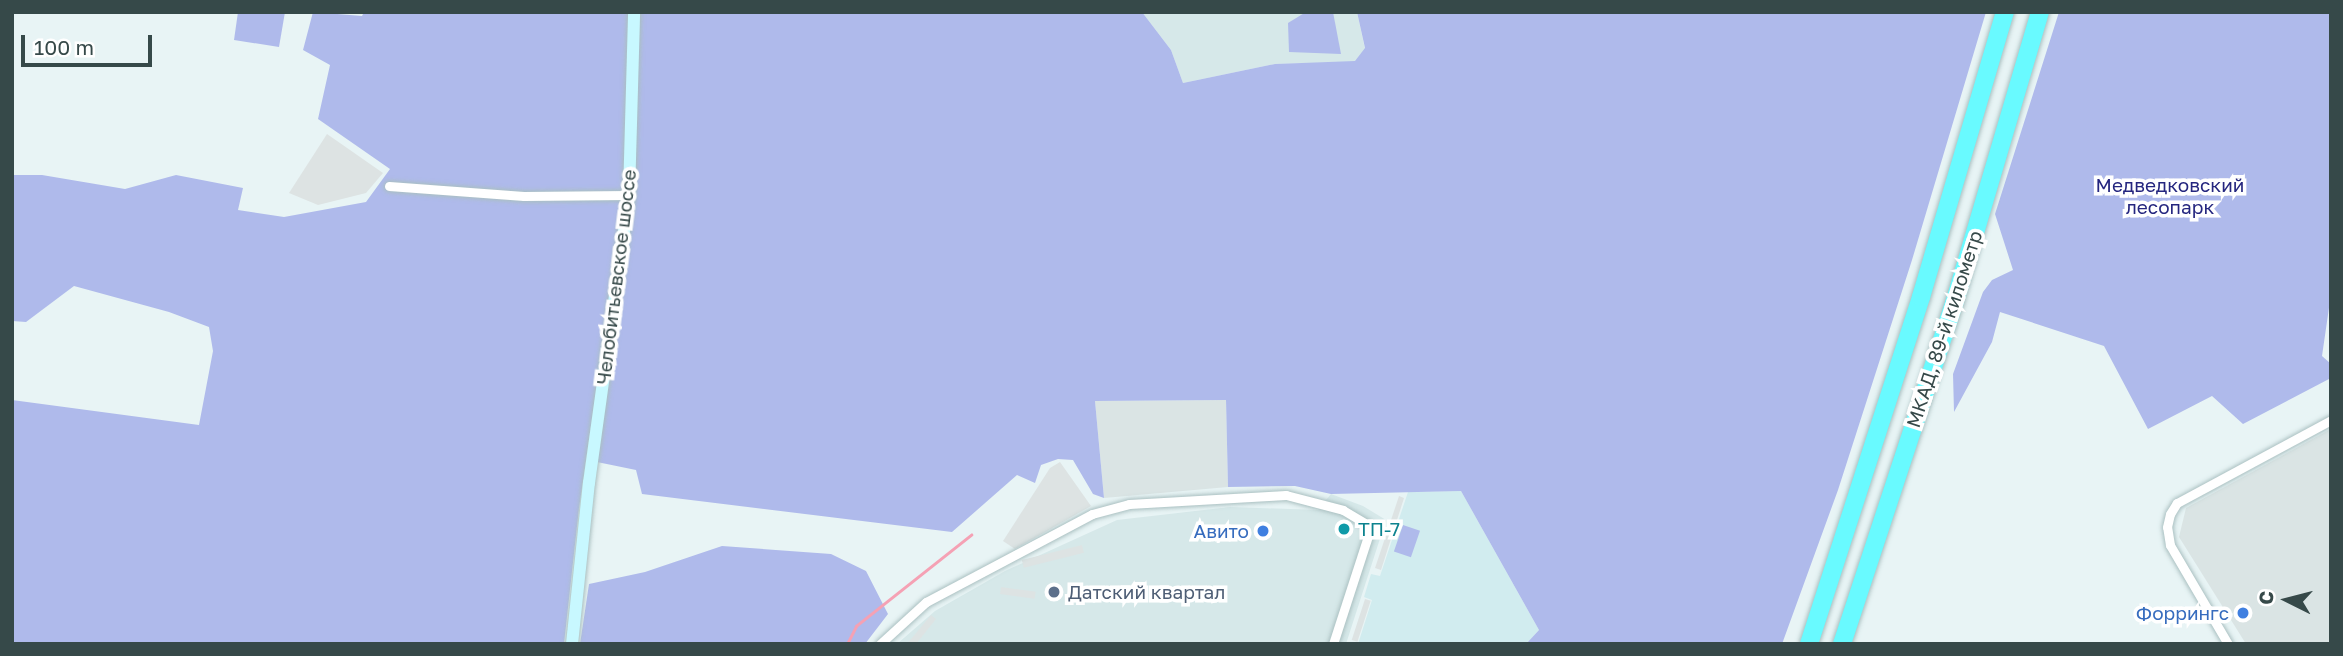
<!DOCTYPE html>
<meta charset="utf-8">
<style>
body{margin:0}
#map{position:relative;width:2343px;height:656px;overflow:hidden;background:#e8f4f5;font-family:"Golos Text",sans-serif}
div>[style]{position:absolute}
[style*='--x']{left:calc(var(--x)*1px);top:calc(var(--y)*1px);width:calc(var(--w)*1px);rotate:calc(var(--a)*1deg)}
.residential>*{inset:0;background:#d6e8e9}
.industrial>*{inset:0;background:#dae4e4}
.education>*{inset:0;background:#d1ecef}
.green>*{inset:0;background:#afbaeb;transform-origin:0 0}
.parking>*{inset:0;background:#dde3e3;transform-origin:0 0}
.stream>*{height:2.5px;margin:-1.25px;padding:0 1.25px;transform-origin:1.25px;border-radius:1.25px;background:#f5a1b4}
.roads{filter:drop-shadow(0 0 2px #aac0c1) drop-shadow(0 0 2px #aac0c1)}
.street>*{height:9px;margin:-4.5px;padding:0 4.5px;transform-origin:4.5px;border-radius:4.5px;background:#fff}
.secondary>*{height:12px;margin:-6px;padding:0 6px;transform-origin:6px;border-radius:6px;background:#c8f8ff}
.highway>*{height:18px;margin:-9px;padding:0 9px;transform-origin:9px;border-radius:9px;background:#69faff}
.dots>*{width:19px;height:19px;translate:-50% -50%;box-sizing:border-box;border:4px solid #fff;border-radius:50%}
span{translate:-50% -50%;white-space:nowrap;text-align:center;line-height:1.15;-webkit-text-stroke:7px #fff;paint-order:stroke}
.park-label{font-size:19px;color:#25267f}
.street-label{font-size:19px;color:#364949}
.culture-label{font-size:19px;color:#0d838f}
.left{translate:0 -50%;text-align:left}
.shop-label{font-size:19px;color:#366cbe}
.right{translate:-100% -50%;text-align:right}
.service-label{font-size:19px;color:#4e5e75}
.frame{position:absolute;inset:0;border:14px solid #364949;pointer-events:none}
.north{position:absolute;left:2252px;top:565px;width:70px;height:70px;-webkit-text-stroke:5px #fff;paint-order:stroke;rotate:276deg;font-size:19px;font-weight:700;line-height:28px;text-align:center;color:#364949}
.north::after{content:'';display:block;margin:auto;width:24px;height:32px;background:#364949;clip-path:polygon(50% 0,100% 100%,50% 72%,0 100%)}
.scale{position:absolute;left:21px;top:35px;width:131px;height:32px;box-sizing:border-box;border:4px solid #364949;border-top:0;padding-left:9px;font-size:21px;line-height:24px;white-space:nowrap;color:#364949;-webkit-text-stroke:5px #fff;paint-order:stroke}
</style>
<div id="map">
<div class="residential">
<div style="clip-path:polygon(1142px 12px,1357px 12px,1365px 49px,1355px 62px,1275px 64px,1183px 83px,1171px 50px)"></div>
<div style="clip-path:polygon(1331px 494px,1363px 506px,1386px 520px,1346px 644px,897px 644px,935px 611px,1005px 571px,1117px 520px,1230px 507px,1318px 510px)"></div>
</div>
<div class="industrial">
<div style="clip-path:polygon(1226px 400px,1228px 487px,1104px 498px,1095px 401px)"></div>
<div style="clip-path:polygon(2331px 429px,2331px 644px,2246px 644px,2179px 537px,2186px 508px)"></div>
</div>
<div class="education">
<div style="clip-path:polygon(1461px 491px,1539px 630px,1526px 644px,1358px 644px,1372px 600px,1364px 597px,1371px 574px,1380px 576px,1408px 492px)"></div>
</div>
<div class="green">
<div style="clip-path:polygon(238px 12px,285px 12px,279px 47px,234px 40px)"></div>
<div style="clip-path:polygon(313px 12px,362px 16px,364px 12px,630px 12px,624px 200px,579px 508px,564px 644px,12px 644px,12px 400px,199px 425px,213px 351px,209px 327px,169px 312px,74px 286px,26px 322px,12px 321px,12px 175px,42px 175px,125px 189px,176px 175px,243px 188px,238px 210px,284px 217px,366px 202px,390px 169px,318px 119px,330px 65px,303px 50px)"></div>
<div style="clip-path:polygon(640px 12px,1142px 12px,1171px 50px,1183px 83px,1275px 64px,1355px 61px,1365px 48px,1357px 12px,1986px 12px,1912px 260px,1838px 490px,1782px 644px,1526px 644px,1539px 630px,1461px 491px,1331px 494px,1295px 486px,1228px 487px,1226px 400px,1095px 401px,1104px 498px,1093px 494px,1073px 460px,1058px 459px,1041px 465px,1035px 483px,1017px 475px,952px 532px,642px 494px,636px 470px,597px 462px,634px 194px)"></div>
<div style="clip-path:polygon(1306px 12px,1333px 12px,1341px 54px,1289px 52px,1288px 23px)"></div>
<div style="clip-path:polygon(2059px 12px,2331px 12px,2331px 294px,2322px 356px,2331px 364px,2329px 379px,2243px 424px,2212px 396px,2148px 429px,2104px 346px,2000px 312px,1992px 342px,1954px 412px,1953px 374px,1983px 292px,1992px 280px,2013px 270px,1995px 214px)"></div>
<div style="left:1403px;top:525px;width:18px;height:28px;rotate:19deg"></div>
<div style="clip-path:polygon(722px 546px,831px 554px,866px 571px,888px 614px,865px 644px,580px 644px,589px 584px,645px 572px)"></div>
</div>
<div class="parking">
<div style="clip-path:polygon(327px 134px,383px 173px,366px 193px,318px 205px,289px 193px)"></div>
<div style="clip-path:polygon(1060px 462px,1091px 506px,1015px 549px,1003px 541px,1050px 468px)"></div>
<div style="clip-path:polygon(1399px 496px,1404px 498px,1381px 570px,1375px 568px)"></div>
<div style="left:1082px;top:545px;width:8px;height:62px;rotate:76deg"></div>
<div style="left:1001px;top:587px;width:35px;height:7px;rotate:8deg"></div>
<div style="left:1365px;top:599px;width:6px;height:43px;rotate:18deg"></div>
<div style="clip-path:polygon(931px 615px,936px 619px,916px 644px,907px 644px)"></div>
</div>
<div class="stream">
<div style="--x:847;--y:644;--w:20;--a:-63"></div>
<div style="--x:856;--y:626;--w:147;--a:-38.4"></div>
</div>
<div class="roads">
<div class="street">
<div style="--x:389;--y:186;--w:135;--a:4.2"></div>
<div style="--x:524;--y:196;--w:105;--a:-0.5"></div>
<div style="--x:880;--y:644;--w:62;--a:-42.4"></div>
<div style="--x:926;--y:602;--w:188;--a:-27.9"></div>
<div style="--x:1092;--y:514;--w:38;--a:-15"></div>
<div style="--x:1129;--y:504;--w:157;--a:-3.3"></div>
<div style="--x:1286;--y:495;--w:59;--a:14.7"></div>
<div style="--x:1343;--y:510;--w:29;--a:31"></div>
<div style="--x:1368;--y:525;--w:8;--a:83"></div>
<div style="--x:1369;--y:533;--w:117;--a:108"></div>
<div style="--x:2228;--y:644;--w:115;--a:-120.4"></div>
<div style="--x:2170;--y:545;--w:18;--a:-99"></div>
<div style="--x:2167;--y:527;--w:13;--a:-77"></div>
<div style="--x:2170;--y:514;--w:13;--a:-58"></div>
<div style="--x:2177;--y:503;--w:175;--a:-28.3"></div>
</div>
<div class="secondary">
<div style="--x:572;--y:644;--w:162;--a:-84"></div>
<div style="--x:589;--y:483;--w:291;--a:-82.1"></div>
<div style="--x:629;--y:195;--w:183;--a:-88.4"></div>
</div>
<div class="highway">
<div style="--x:1809;--y:644;--w:365;--a:-72.1"></div>
<div style="--x:1921;--y:297;--w:297;--a:-73.6"></div>
<div style="--x:1842;--y:644;--w:358;--a:-71.8"></div>
<div style="--x:1954;--y:304;--w:304;--a:-73.6"></div>
</div>
</div>
<div class="dots">
<div style="left:1344px;top:529px;background:#0f9aa8"></div>
<div style="left:1263px;top:531px;background:#3f7fe0"></div>
<div style="left:1054px;top:592px;background:#5c6f8a"></div>
<div style="left:2243px;top:613px;background:#3f7fe0"></div>
</div>
<div class="park-label">
<span style="left:2170px;top:196px">Медведковский<br>лесопарк</span>
</div>
<div class="street-label">
<span style="left:616px;top:277px;rotate:-83deg">Челобитьевское шоссе</span>
<span style="left:1944px;top:329px;rotate:-72deg">МКАД, 89-й километр</span>
</div>
<div class="culture-label">
<span class="left" style="left:1358px;top:529px">ТП-7</span>
</div>
<div class="shop-label">
<span class="right" style="left:1249px;top:531px">Авито</span>
<span class="right" style="left:2229px;top:613px">Форрингс</span>
</div>
<div class="service-label">
<span class="left" style="left:1068px;top:592px">Датский квартал</span>
</div>
<div class="frame"></div>
<div class="north">С</div>
<div class="scale">100 m</div>
</div>
